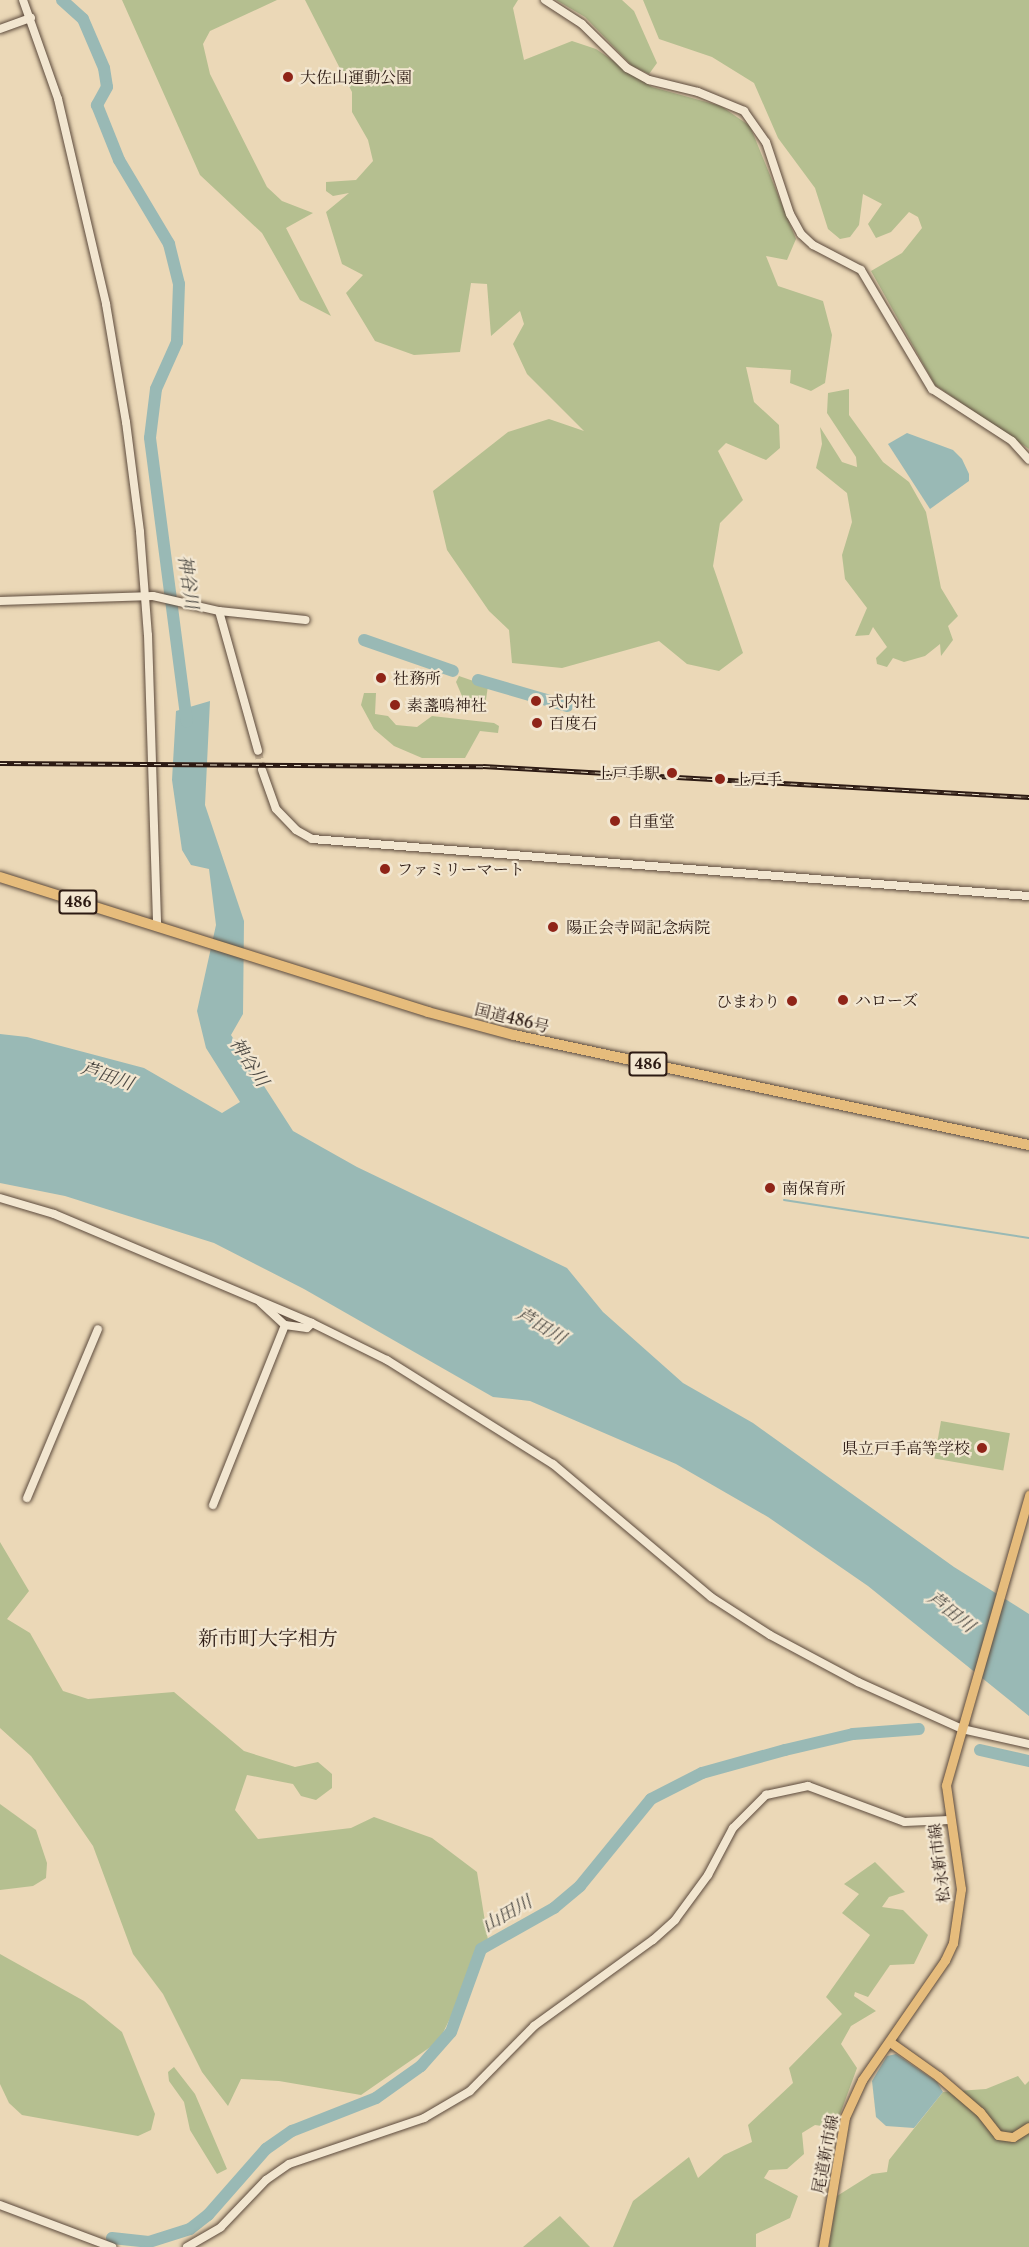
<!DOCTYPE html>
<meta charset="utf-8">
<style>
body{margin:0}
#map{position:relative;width:1029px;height:2247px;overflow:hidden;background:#ebd8b7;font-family:"Libre Caslon Text","Noto Serif JP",serif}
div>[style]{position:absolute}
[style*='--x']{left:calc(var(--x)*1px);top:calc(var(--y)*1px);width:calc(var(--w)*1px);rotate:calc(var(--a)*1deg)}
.green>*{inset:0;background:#b5bf90;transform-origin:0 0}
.water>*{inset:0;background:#99b9b5}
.stream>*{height:2px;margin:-1px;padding:0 1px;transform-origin:1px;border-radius:1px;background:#99b9b5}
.river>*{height:12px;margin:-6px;padding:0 6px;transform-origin:6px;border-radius:6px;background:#99b9b5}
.minor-tunnel>*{height:8px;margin-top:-4px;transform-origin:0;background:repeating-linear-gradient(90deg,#c5b296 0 8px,transparent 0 12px)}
.roads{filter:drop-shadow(0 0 2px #5c4a3c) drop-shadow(0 0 2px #5c4a3c)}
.minor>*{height:8px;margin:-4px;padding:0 4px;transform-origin:4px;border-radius:4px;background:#f2e6d0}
.major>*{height:9px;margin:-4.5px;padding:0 4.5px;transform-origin:4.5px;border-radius:4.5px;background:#e6bc7c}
.highway>*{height:10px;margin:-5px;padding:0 5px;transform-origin:5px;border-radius:5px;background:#e6bc7c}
.rail>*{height:4.5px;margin-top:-2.25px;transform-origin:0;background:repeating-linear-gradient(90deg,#f2e6d0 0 7px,#2c1a13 0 14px);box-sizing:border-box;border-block:2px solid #2c1a13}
.dots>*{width:16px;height:16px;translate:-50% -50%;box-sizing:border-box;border:3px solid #f2e6d0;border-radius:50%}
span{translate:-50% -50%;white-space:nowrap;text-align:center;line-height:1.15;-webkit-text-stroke:4.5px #f2e6d0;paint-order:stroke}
.shield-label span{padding:2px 4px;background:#f2e6d0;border:2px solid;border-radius:4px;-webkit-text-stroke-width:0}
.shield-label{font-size:15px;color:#2c1a13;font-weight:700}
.poi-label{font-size:16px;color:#2c1a13}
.left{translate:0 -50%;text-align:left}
.right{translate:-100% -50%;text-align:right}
.street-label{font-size:16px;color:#2c1a13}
.water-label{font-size:18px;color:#4d4a44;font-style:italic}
.quarter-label{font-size:20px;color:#2c1a13}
</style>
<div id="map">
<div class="green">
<div style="clip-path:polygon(122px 0,277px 0,210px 31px,203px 44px,210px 74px,267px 187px,282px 201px,313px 213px,286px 228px,331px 316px,300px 300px,262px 233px,200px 175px)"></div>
<div style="clip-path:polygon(305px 0,518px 0,513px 8px,524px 60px,572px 41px,596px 49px,652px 87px,721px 106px,750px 126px,796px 239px,787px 260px,766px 256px,778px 286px,823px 301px,832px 335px,825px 383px,811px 391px,790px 383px,791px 370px,746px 367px,754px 402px,779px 425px,780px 448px,766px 460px,726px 443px,718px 451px,743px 500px,720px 523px,713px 566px,743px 653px,719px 671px,687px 664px,659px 641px,562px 668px,512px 663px,509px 630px,489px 611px,447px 550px,433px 491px,508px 432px,549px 419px,584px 431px,527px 374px,513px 344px,524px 324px,520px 311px,491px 336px,487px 284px,471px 283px,460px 352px,414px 355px,375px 341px,346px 293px,363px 275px,342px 264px,326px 212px,349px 193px,333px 196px,326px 191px,326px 182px,356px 180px,373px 161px,368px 140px,352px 112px,352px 92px)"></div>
<div style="clip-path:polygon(556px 0,622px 0,634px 11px,657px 63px,649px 74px,632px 66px,585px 17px)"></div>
<div style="clip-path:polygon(643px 0,1029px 0,1029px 449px,935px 385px,871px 271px,902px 253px,922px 228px,918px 217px,909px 212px,891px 232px,876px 238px,868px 224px,882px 204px,863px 194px,859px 225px,850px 237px,840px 239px,828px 229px,815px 188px,778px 138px,754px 83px,712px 57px,659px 39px)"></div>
<div style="clip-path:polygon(849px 389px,849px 415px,883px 462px,909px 482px,926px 512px,941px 588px,958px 616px,948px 626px,953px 640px,941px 656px,940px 644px,925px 656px,904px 662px,893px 658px,887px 667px,877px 664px,876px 658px,887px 647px,873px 627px,869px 635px,855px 636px,867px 608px,845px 579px,842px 555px,852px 522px,847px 493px,816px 468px,822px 444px,820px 427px,842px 462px,857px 467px,856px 457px,827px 413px,828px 393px)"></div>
<div style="clip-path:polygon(459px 676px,488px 686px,485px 706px,465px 703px,456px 682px)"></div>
<div style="clip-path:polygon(364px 693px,376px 693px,375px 714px,388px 716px,396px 725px,417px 727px,432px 716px,494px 723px,499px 726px,498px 733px,480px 731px,465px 758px,422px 758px,394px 746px,374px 729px,361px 705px)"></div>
<div style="left:941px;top:1421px;width:70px;height:38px;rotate:10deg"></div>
<div style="clip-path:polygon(0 1542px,29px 1591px,7px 1619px,30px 1633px,63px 1691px,88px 1699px,174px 1692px,244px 1751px,295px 1767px,318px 1762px,332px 1774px,332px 1788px,316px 1800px,301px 1796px,293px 1784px,247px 1775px,235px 1810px,258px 1839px,351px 1828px,374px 1817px,432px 1838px,477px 1872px,488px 1940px,439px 2041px,361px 2095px,279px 2081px,241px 2079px,228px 2106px,202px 2072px,163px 1994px,133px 1954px,93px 1846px,31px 1756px,0 1728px)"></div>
<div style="clip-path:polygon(0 1804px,36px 1830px,47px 1863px,46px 1878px,33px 1886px,0 1890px)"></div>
<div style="clip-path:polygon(875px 1862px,905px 1892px,889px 1897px,882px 1907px,903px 1910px,928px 1935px,914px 1964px,890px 1965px,868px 1997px,855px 1992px,854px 1996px,876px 2011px,851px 2026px,841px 2044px,857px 2068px,835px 2128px,815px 2125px,802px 2133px,804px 2154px,787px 2169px,769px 2170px,764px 2178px,798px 2196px,790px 2218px,756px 2234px,756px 2247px,613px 2247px,633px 2201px,689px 2157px,698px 2178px,724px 2155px,752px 2142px,748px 2125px,793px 2083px,789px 2068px,842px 2014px,826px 1997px,870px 1935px,842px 1913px,859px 1894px,844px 1884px)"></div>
<div style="clip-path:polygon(0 1954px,84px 2001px,122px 2032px,155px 2114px,151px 2130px,138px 2136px,22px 2115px,9px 2103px,0 2084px)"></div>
<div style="clip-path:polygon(174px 2067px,195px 2094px,227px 2169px,217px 2174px,190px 2130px,184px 2102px,169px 2081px,168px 2072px)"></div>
<div style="clip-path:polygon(1018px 2076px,1025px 2085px,1029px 2081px,1029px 2247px,829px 2247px,837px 2196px,872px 2174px,887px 2172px,889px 2160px,943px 2092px,986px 2089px)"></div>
<div style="clip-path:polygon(560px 2216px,590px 2247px,523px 2247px)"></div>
</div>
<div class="water">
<div style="clip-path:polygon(907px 433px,953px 450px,962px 459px,969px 474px,969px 481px,930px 509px,888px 444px)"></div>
<div style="clip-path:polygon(210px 701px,205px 805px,244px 921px,243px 1014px,231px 1035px,293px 1131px,357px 1167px,567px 1268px,603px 1312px,683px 1383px,753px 1423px,954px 1567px,1029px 1614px,1029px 1716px,868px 1586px,768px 1517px,676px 1464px,530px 1401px,493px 1397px,304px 1289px,214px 1243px,65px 1196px,0 1183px,0 1034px,27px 1037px,144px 1068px,222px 1113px,240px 1102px,206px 1048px,197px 1011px,216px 925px,209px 869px,191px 865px,182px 850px,172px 780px,176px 711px)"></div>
<div style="clip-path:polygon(896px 2054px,937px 2082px,943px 2092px,914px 2128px,886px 2126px,876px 2117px,872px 2081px,887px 2056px)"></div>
</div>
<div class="stream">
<div style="--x:784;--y:1200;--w:248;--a:8.8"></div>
</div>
<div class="river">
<div style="--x:62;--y:0;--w:28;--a:42"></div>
<div style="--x:83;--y:19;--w:53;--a:66.8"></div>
<div style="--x:104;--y:68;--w:19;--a:81"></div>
<div style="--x:107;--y:87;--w:21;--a:119"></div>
<div style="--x:97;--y:105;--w:59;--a:68.2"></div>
<div style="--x:119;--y:160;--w:98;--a:59.2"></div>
<div style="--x:169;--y:244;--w:41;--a:76"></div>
<div style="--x:179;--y:284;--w:58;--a:92"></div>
<div style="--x:177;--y:342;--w:51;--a:114.1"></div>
<div style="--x:156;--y:389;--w:49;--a:97"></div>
<div style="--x:150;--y:438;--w:286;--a:82.6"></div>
<div style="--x:364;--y:640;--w:94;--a:19.2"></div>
<div style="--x:478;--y:680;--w:93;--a:16.3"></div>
<div style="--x:980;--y:1750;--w:50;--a:12.7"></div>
<div style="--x:112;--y:2238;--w:37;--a:6"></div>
<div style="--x:149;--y:2242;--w:43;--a:-17.6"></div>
<div style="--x:190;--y:2229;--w:23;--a:-38"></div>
<div style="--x:208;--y:2215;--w:88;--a:-48.7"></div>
<div style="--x:266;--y:2149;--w:32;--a:-35"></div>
<div style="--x:292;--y:2131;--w:90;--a:-21.4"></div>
<div style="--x:376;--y:2098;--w:55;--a:-35.4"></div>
<div style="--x:421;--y:2066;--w:45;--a:-48.6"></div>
<div style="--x:451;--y:2032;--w:88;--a:-70.1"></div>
<div style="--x:481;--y:1949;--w:84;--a:-29.3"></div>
<div style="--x:554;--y:1908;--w:34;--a:-40"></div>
<div style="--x:580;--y:1886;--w:112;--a:-50.8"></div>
<div style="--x:651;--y:1799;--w:57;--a:-27"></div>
<div style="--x:702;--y:1773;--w:86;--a:-15.5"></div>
<div style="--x:785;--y:1750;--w:70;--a:-13.2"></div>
<div style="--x:853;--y:1734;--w:66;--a:-4.3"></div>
</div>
<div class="minor-tunnel">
<div style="--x:258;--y:751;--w:19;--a:78"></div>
</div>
<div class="roads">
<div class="minor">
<div style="--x:23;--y:0;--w:105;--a:70.5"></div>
<div style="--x:58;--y:99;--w:211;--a:76.8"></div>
<div style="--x:106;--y:304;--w:120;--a:80.4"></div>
<div style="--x:126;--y:422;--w:111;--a:82.7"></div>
<div style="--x:140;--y:532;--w:103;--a:85.6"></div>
<div style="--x:148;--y:635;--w:292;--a:88.2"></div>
<div style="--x:545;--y:0;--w:44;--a:33"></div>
<div style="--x:582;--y:24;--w:63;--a:44.4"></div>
<div style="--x:627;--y:68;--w:25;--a:29"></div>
<div style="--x:649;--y:80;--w:50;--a:13.8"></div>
<div style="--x:698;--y:92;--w:50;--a:22.4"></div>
<div style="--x:744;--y:111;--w:38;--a:55"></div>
<div style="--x:766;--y:142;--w:76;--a:71.6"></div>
<div style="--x:790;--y:214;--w:23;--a:61"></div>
<div style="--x:801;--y:234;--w:16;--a:43"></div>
<div style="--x:813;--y:245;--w:54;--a:27.5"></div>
<div style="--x:861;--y:270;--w:139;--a:59.2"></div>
<div style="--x:932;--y:389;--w:95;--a:33"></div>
<div style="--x:1012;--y:441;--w:25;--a:48"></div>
<div style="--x:0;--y:29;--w:33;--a:-20"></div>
<div style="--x:0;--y:601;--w:153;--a:-1.9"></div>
<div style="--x:153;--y:596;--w:68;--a:12.8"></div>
<div style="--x:219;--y:611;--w:87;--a:5.9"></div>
<div style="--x:219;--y:611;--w:145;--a:74.4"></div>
<div style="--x:262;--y:770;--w:41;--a:70.3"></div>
<div style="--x:276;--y:809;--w:29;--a:46"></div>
<div style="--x:296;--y:830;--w:18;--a:29"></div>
<div style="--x:312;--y:839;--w:719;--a:4.55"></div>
<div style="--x:0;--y:1198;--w:56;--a:16.5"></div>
<div style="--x:54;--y:1214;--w:280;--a:22.9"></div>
<div style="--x:312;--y:1323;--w:84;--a:26.3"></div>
<div style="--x:387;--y:1360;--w:196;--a:32.1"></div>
<div style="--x:553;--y:1464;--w:207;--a:40.1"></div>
<div style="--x:711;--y:1597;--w:70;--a:32.8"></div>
<div style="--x:770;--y:1635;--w:100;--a:28.1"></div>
<div style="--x:858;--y:1682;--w:114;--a:24.3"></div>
<div style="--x:962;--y:1729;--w:69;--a:12.6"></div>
<div style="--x:260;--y:1302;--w:34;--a:43"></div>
<div style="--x:285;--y:1325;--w:22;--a:8"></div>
<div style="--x:307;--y:1328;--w:7;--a:-45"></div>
<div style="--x:27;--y:1498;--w:183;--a:-67.2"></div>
<div style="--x:213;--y:1505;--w:194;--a:-68.2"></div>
<div style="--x:0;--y:2205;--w:120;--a:20.6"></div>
<div style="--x:187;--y:2247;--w:39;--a:-30"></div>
<div style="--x:221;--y:2227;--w:65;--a:-46.2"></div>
<div style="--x:266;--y:2180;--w:28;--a:-35"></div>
<div style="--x:289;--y:2164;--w:143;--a:-18.8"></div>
<div style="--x:424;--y:2118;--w:53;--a:-30.4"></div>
<div style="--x:470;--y:2091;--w:91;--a:-45.4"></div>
<div style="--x:534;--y:2026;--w:147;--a:-35.9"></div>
<div style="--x:653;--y:1940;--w:30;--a:-42"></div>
<div style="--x:675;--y:1920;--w:56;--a:-53.7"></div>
<div style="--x:708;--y:1875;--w:53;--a:-62"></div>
<div style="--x:733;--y:1828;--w:47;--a:-45"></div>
<div style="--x:766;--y:1795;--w:43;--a:-12.1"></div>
<div style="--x:808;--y:1786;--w:103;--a:20.4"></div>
<div style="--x:905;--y:1822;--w:44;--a:-2.6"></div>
</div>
<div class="major">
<div style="--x:890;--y:2042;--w:59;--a:35.3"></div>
<div style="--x:938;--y:2076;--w:55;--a:40.6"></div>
<div style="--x:980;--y:2112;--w:29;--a:52"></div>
<div style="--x:998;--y:2135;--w:15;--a:8"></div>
<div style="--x:1013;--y:2137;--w:19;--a:-32"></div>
<div style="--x:823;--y:2247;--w:132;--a:-80.4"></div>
<div style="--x:845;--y:2117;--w:41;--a:-65.3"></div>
<div style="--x:862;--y:2080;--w:146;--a:-55.3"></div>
<div style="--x:945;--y:1960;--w:19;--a:-65"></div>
<div style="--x:953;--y:1943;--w:55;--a:-81.6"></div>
<div style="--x:961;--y:1889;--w:105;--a:-98.2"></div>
<div style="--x:946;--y:1785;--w:302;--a:-74"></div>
</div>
<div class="highway">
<div style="--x:0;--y:877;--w:449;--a:17.5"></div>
<div style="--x:428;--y:1012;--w:89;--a:15"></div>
<div style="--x:514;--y:1035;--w:527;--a:12.06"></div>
</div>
</div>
<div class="rail">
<div style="--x:0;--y:763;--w:483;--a:0.4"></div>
<div style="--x:483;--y:766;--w:547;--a:3.25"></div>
</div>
<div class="dots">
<div style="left:288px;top:77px;background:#8f2418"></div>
<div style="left:381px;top:678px;background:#8f2418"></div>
<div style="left:536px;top:701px;background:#8f2418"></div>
<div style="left:395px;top:705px;background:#8f2418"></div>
<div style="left:537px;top:723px;background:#8f2418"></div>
<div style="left:672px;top:773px;background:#8f2418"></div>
<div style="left:720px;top:779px;background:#8f2418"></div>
<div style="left:615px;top:821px;background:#8f2418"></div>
<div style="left:385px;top:869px;background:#8f2418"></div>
<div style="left:553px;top:927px;background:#8f2418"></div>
<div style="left:843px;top:1000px;background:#8f2418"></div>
<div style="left:792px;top:1001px;background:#8f2418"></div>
<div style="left:770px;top:1188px;background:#8f2418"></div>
<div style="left:982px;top:1448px;background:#8f2418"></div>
</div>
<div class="shield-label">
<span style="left:78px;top:902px">486</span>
<span style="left:648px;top:1064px">486</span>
</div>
<div class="poi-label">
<span class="left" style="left:300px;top:77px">大佐山運動公園</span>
<span class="left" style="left:393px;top:678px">社務所</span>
<span class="left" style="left:548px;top:701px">式内社</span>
<span class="left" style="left:407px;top:705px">素盞嗚神社</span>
<span class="left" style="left:549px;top:723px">百度石</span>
<span class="right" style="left:660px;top:773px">上戸手駅</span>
<span class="left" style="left:734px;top:779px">上戸手</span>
<span class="left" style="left:627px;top:821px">自重堂</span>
<span class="left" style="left:397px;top:869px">ファミリーマート</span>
<span class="left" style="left:566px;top:927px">陽正会寺岡記念病院</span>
<span class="left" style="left:855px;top:1000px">ハローズ</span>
<span class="right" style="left:780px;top:1001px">ひまわり</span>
<span class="left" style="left:782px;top:1188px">南保育所</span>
<span class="right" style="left:970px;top:1448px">県立戸手高等学校</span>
</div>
<div class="street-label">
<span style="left:512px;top:1018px;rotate:14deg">国道486号</span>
<span style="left:939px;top:1863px;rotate:-97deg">松永新市線</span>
<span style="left:825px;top:2154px;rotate:-79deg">尾道新市線</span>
</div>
<div class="water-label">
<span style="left:188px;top:582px;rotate:82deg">神谷川</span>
<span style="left:249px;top:1062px;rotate:57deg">神谷川</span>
<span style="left:107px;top:1076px;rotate:19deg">芦田川</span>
<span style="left:541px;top:1326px;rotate:31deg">芦田川</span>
<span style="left:951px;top:1612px;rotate:38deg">芦田川</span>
<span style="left:507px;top:1914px;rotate:-30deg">山田川</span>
</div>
<div class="quarter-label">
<span style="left:268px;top:1638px">新市町大字相方</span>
</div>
</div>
